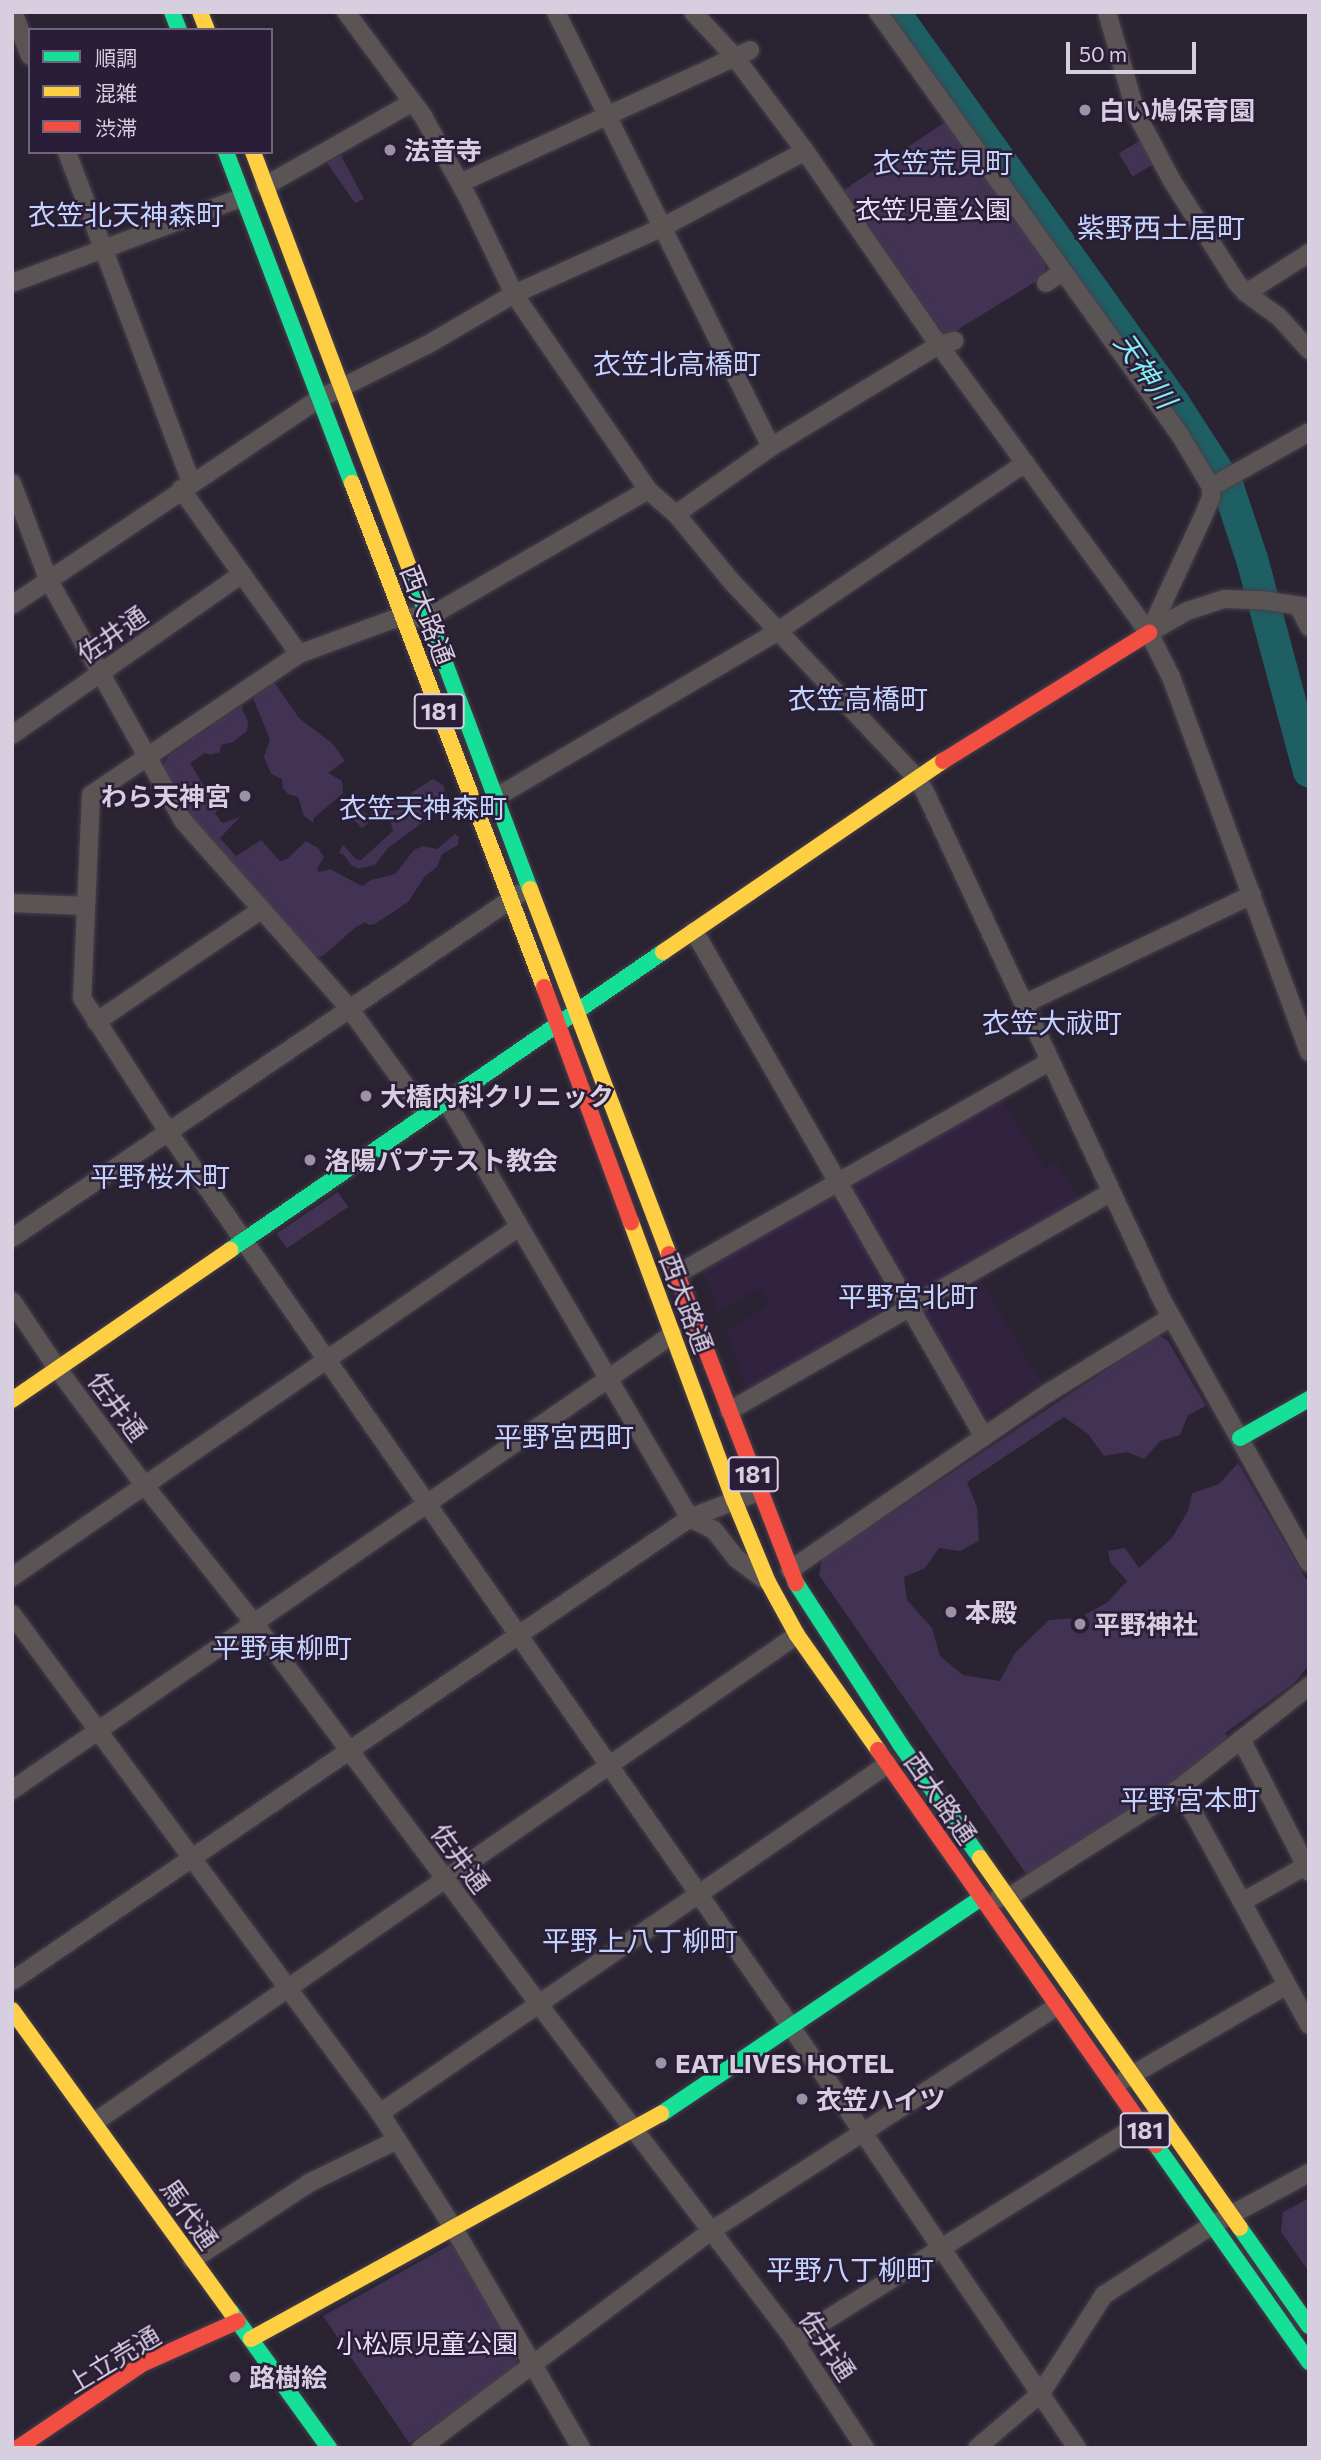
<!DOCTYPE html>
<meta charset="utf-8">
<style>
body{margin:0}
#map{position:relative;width:1321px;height:2460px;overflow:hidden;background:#2a2331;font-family:Commissioner,"Noto Sans JP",sans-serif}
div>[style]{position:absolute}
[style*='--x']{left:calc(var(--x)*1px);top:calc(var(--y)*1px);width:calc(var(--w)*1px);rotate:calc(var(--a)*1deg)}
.built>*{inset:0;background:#312340}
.green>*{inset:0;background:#423354;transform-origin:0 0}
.river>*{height:32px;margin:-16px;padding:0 16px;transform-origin:16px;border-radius:16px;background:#1e5f64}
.roads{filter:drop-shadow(0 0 2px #463f4c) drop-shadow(0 0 2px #463f4c)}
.street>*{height:18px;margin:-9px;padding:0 9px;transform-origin:9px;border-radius:9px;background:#5a5454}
.fast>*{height:16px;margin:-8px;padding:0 8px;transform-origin:8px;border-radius:8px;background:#16e098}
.slow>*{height:16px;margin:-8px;padding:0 8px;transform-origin:8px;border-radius:8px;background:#ffcf43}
.jam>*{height:16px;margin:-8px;padding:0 8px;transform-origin:8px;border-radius:8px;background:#f24e42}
.dots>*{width:19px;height:19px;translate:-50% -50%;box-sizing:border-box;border:4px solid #2a1d37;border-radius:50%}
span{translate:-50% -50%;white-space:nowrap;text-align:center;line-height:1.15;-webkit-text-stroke:5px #2a1d37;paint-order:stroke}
.shield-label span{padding:2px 5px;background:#2a1d37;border:2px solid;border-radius:5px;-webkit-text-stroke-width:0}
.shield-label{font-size:24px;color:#d7cfe0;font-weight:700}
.poi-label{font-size:26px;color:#d7cfe0;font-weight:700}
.left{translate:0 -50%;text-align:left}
.right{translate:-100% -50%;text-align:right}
.park-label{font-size:26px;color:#eaddf9}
.street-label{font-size:26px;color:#d7cfe0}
.neighbourhood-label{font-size:28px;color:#c2d3fc}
.water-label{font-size:28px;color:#83edf3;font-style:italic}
.frame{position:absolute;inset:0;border:14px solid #d7cfe0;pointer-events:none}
.legend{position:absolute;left:28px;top:28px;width:245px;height:126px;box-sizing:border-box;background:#2a1d37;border:2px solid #6f647b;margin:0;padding:9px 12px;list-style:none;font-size:21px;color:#d7cfe0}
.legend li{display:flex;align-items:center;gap:14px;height:35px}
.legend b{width:35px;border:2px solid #6f647b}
.scale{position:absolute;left:1066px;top:42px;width:130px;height:32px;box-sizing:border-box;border:4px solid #d7cfe0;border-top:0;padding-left:9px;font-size:21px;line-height:24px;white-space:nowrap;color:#d7cfe0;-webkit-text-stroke:5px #2a1d37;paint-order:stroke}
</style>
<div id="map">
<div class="built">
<div style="clip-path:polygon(1001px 1098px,1045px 1169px,1057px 1162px,1080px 1200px,918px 1292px,907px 1288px,853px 1192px,857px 1181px)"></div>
<div style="clip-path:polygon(829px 1196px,841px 1200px,892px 1291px,890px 1307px,748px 1390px,726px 1332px,770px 1304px,760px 1288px,719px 1312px,702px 1268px)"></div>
<div style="clip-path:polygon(977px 1274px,1041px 1383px,988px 1416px,977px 1413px,922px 1315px,925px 1303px)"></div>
</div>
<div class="green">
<div style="clip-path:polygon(948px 120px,1046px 264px,1043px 277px,949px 335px,943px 333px,844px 190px)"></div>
<div style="left:1141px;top:140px;width:27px;height:26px;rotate:59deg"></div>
<div style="clip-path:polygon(341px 155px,364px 199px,355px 203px,327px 163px)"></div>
<div style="clip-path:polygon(274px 682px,299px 718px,333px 744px,345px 761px,328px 773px,342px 781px,343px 793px,314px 818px,313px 823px,304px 816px,298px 797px,288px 794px,283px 788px,282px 779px,271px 774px,264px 757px,270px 739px,253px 698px)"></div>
<div style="clip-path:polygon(241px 706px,248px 722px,247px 731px,233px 742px,221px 745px,220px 752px,211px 755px,205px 753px,190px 763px,203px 784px,225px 802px,215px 813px,222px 823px,240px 817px,220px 838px,236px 856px,261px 840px,280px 861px,287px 859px,306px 841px,318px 848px,324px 857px,317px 869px,319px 872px,330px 869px,362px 886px,371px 880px,395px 874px,414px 850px,423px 846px,437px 849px,455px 834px,459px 837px,458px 845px,442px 854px,437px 867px,425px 876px,408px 902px,375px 924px,369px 925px,365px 922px,356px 927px,323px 956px,316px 957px,192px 820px,162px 767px,169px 755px)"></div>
<div style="clip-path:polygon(433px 779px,443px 785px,447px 798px,445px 806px,388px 848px,375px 865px,358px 869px,351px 865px,344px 855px,339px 853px,343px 845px,356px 859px,361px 860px,393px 831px,390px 820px,382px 812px,362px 828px,352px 818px,360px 810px,370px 816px,383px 803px,397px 802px)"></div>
<div style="left:338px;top:1192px;width:18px;height:74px;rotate:56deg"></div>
<div style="clip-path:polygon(1159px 1335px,1168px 1341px,1206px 1406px,1188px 1415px,1180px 1435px,1160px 1441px,1144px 1459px,1127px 1452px,1104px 1456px,1088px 1434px,1064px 1417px,967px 1482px,977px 1507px,979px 1541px,960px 1551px,939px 1548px,925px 1568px,904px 1577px,907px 1600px,932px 1628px,940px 1656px,963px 1675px,1000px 1681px,1015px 1653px,1049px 1620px,1079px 1618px,1108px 1602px,1127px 1581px,1110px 1562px,1108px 1551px,1125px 1548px,1139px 1568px,1172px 1538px,1188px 1511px,1192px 1493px,1219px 1484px,1238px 1463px,1309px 1584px,1309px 1665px,1293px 1684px,1225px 1733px,1227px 1738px,1159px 1792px,1029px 1878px,819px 1575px,822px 1559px)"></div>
<div style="clip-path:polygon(1309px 2198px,1309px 2272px,1281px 2232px,1283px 2212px)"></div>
<div style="clip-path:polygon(451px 2244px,518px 2355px,515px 2368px,409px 2443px,323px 2316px)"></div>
</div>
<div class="river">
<div style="--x:894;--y:12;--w:483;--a:54.4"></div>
<div style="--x:1175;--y:405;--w:98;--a:57.1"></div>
<div style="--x:1228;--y:487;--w:76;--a:71.6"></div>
<div style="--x:1252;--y:559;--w:220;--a:75"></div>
</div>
<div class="roads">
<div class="street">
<div style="--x:13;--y:12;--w:47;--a:68.9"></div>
<div style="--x:346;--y:12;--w:129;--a:53.5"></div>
<div style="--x:423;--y:116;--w:98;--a:61.3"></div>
<div style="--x:470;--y:202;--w:102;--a:64.4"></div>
<div style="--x:514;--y:294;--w:237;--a:55.6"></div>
<div style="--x:648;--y:490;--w:37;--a:41"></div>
<div style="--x:676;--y:514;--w:88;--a:50.5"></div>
<div style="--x:732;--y:582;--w:268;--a:46.7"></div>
<div style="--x:916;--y:777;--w:17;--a:59"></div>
<div style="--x:925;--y:792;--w:561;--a:64.99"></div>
<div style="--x:1162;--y:1300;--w:301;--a:60.8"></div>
<div style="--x:556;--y:12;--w:485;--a:63.7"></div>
<div style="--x:693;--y:12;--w:60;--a:47"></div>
<div style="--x:734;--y:56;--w:119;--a:53.2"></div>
<div style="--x:805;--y:151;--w:236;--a:55.4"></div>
<div style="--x:939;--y:345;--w:356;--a:53.9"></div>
<div style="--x:1149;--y:633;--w:49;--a:63.4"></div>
<div style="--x:1171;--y:677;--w:400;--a:69.8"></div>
<div style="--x:878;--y:12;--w:520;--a:54.48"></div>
<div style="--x:1180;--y:435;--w:61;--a:59.2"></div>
<div style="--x:1107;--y:12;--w:105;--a:74"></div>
<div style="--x:1136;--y:113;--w:77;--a:62.1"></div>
<div style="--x:1172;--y:181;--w:121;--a:57.5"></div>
<div style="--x:1237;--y:283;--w:13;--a:48"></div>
<div style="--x:1246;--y:293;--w:39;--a:36"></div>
<div style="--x:1278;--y:316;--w:46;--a:47.6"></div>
<div style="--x:67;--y:152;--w:353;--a:69.4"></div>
<div style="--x:460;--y:183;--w:319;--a:-24.6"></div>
<div style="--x:265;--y:186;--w:170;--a:-29.6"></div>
<div style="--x:12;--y:283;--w:246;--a:-20.4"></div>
<div style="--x:1046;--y:283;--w:19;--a:-35"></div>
<div style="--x:1246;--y:293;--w:75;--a:-32.4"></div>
<div style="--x:12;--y:483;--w:103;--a:69.4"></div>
<div style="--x:48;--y:579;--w:278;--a:60.8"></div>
<div style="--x:184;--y:822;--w:249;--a:48.4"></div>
<div style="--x:349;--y:1008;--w:130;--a:54.1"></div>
<div style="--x:181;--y:489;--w:203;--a:54.4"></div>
<div style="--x:299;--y:654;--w:110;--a:-20.3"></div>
<div style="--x:402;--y:616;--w:25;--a:5"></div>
<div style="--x:427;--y:618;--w:255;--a:-30.1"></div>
<div style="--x:676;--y:514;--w:116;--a:-35.2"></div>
<div style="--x:771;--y:447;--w:197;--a:-31.3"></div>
<div style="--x:939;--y:345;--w:16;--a:-15"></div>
<div style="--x:12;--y:605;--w:370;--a:-33.9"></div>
<div style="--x:319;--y:399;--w:121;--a:-26.6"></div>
<div style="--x:427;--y:345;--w:101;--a:-30.4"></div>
<div style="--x:514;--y:294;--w:161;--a:-24.2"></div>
<div style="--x:661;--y:228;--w:163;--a:-28.1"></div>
<div style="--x:1298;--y:606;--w:24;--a:62"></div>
<div style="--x:1149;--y:633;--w:126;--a:-65.1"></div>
<div style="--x:1202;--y:519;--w:23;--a:-67"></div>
<div style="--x:1211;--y:498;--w:11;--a:-90"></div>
<div style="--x:1211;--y:487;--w:112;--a:-29.3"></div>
<div style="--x:1149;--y:633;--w:44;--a:-30.1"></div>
<div style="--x:1187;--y:611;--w:39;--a:-18"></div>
<div style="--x:1224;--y:599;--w:37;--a:2"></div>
<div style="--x:1261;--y:600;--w:49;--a:8.3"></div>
<div style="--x:299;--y:654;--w:251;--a:145.9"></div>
<div style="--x:91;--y:795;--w:203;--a:92.5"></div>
<div style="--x:82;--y:998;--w:161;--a:57.2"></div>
<div style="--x:169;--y:1133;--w:1090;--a:55.16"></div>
<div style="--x:792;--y:2028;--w:508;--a:55.84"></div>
<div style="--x:12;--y:735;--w:281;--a:-35"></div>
<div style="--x:495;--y:798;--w:329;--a:-30.5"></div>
<div style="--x:778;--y:631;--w:299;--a:-34.2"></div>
<div style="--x:12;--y:903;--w:74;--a:2.3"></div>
<div style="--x:694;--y:931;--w:583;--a:60.18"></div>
<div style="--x:1024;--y:1004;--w:253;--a:-25.6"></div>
<div style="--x:96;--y:1022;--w:199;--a:-34.2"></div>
<div style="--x:445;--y:1099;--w:485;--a:59.7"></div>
<div style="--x:690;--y:1518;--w:27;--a:27"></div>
<div style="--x:714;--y:1530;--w:37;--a:52"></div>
<div style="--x:737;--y:1559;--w:35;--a:37"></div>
<div style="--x:12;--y:1238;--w:613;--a:-34.16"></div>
<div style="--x:677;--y:1274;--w:430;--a:-29.7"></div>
<div style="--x:12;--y:1301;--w:81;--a:56.1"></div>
<div style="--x:57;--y:1368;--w:147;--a:53.3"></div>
<div style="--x:145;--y:1486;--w:175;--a:51.5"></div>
<div style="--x:254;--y:1623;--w:478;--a:53.2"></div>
<div style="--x:540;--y:2006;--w:420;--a:52.7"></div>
<div style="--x:794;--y:2340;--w:129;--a:56.7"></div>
<div style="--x:729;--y:1411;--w:440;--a:-29.8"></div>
<div style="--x:790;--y:1570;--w:313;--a:-34.5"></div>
<div style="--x:1048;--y:1393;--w:145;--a:-31.7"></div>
<div style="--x:12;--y:1577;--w:616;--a:-34.62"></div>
<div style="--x:12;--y:1614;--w:620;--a:53.59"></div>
<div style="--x:380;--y:2113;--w:135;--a:57.4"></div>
<div style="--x:453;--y:2227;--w:255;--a:59.9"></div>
<div style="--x:1242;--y:1741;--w:147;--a:62.9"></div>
<div style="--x:12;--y:1790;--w:803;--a:-34.6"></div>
<div style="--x:1177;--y:1790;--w:29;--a:55"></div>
<div style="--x:1194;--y:1814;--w:240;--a:61.4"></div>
<div style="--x:998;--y:1898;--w:11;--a:-5"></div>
<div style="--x:1009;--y:1897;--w:199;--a:-32.5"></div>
<div style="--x:1177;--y:1790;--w:168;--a:-38.2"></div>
<div style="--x:1242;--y:1902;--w:77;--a:-29.6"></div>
<div style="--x:12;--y:1981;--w:821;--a:-34.33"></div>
<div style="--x:690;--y:1518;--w:75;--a:-21.1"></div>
<div style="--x:1125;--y:2079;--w:187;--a:-30.1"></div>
<div style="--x:380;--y:2113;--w:616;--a:-34.49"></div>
<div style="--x:95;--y:2122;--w:854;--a:-34.75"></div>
<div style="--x:192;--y:2260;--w:140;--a:-33.3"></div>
<div style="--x:309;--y:2183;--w:98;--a:-26"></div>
<div style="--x:794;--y:2340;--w:417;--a:-32"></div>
<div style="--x:421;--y:2448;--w:362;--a:-36.8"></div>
<div style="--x:711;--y:2231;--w:413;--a:-33"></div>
<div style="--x:977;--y:2448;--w:84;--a:-40.7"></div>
<div style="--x:1041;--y:2393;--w:117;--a:-57.3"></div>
<div style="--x:1104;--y:2295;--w:129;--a:-32.9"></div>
<div style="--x:1212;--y:2225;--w:110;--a:-28.2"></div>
</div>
<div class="fast">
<div style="--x:172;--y:12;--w:19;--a:69"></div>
<div style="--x:226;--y:152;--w:354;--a:69.2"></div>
<div style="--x:410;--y:570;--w:341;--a:69.4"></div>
<div style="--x:230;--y:1250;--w:526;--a:-34.54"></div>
<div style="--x:1240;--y:1438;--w:79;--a:-29.5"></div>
<div style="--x:796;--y:1583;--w:192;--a:57.1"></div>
<div style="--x:900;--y:1744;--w:139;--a:54.9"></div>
<div style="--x:661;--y:2114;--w:385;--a:-34"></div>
<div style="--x:1156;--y:2145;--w:266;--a:54.8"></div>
<div style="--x:1240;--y:2228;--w:120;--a:54.9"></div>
<div style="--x:231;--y:2312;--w:168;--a:54.2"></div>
</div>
<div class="slow">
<div style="--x:200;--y:12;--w:19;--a:69"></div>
<div style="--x:253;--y:152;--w:447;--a:69.4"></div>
<div style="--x:352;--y:483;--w:539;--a:69.15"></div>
<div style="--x:530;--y:889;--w:391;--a:69.2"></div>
<div style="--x:663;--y:952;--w:339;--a:-34.3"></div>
<div style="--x:631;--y:1222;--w:296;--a:69.7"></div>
<div style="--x:734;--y:1500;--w:89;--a:67.5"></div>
<div style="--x:768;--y:1582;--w:60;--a:61.3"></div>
<div style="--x:797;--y:1635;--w:141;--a:54.8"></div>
<div style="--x:12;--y:1400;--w:265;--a:-34.5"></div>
<div style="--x:980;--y:1858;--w:452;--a:54.9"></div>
<div style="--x:12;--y:2010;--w:373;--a:54.1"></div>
<div style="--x:251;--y:2339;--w:468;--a:-28.8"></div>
</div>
<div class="jam">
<div style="--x:943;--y:761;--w:243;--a:-31.9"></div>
<div style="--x:544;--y:987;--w:251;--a:69.7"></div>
<div style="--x:669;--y:1254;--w:353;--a:68.9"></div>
<div style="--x:878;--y:1750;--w:483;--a:54.9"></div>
<div style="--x:18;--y:2448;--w:150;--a:-34.1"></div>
<div style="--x:142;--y:2364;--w:105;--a:-24.1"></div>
</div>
</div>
<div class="dots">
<div style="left:1085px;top:110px;background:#9a93a3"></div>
<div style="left:390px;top:150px;background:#9a93a3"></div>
<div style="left:245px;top:796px;background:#9a93a3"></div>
<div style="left:366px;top:1096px;background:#9a93a3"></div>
<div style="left:310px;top:1160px;background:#9a93a3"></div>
<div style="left:951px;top:1612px;background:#9a93a3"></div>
<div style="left:1080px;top:1624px;background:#9a93a3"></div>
<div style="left:661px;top:2063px;background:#9a93a3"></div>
<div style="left:802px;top:2099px;background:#9a93a3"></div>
<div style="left:235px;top:2377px;background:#9a93a3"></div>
</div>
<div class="shield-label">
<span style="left:439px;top:711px">181</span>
<span style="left:753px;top:1474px">181</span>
<span style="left:1145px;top:2130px">181</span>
</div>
<div class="poi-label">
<span class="left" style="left:1099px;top:110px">白い鳩保育園</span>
<span class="left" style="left:404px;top:150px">法音寺</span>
<span class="right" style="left:231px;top:796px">わら天神宮</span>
<span class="left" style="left:380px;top:1096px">大橋内科クリニック</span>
<span class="left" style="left:324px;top:1160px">洛陽パプテスト教会</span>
<span class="left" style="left:965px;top:1612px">本殿</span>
<span class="left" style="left:1094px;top:1624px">平野神社</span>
<span class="left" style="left:675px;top:2063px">EAT LIVES HOTEL</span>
<span class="left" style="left:816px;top:2099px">衣笠ハイツ</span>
<span class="left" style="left:249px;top:2377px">路樹絵</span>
</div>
<div class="park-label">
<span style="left:933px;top:209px">衣笠児童公園</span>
<span style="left:427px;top:2343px">小松原児童公園</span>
</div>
<div class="street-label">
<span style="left:428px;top:615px;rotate:69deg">西大路通</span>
<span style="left:112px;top:634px;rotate:-35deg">佐井通</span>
<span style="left:687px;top:1303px;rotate:69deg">西大路通</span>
<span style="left:118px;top:1406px;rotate:53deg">佐井通</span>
<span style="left:941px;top:1798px;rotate:55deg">西大路通</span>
<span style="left:461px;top:1858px;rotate:53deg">佐井通</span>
<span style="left:190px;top:2214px;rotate:55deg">馬代通</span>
<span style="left:828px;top:2345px;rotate:56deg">佐井通</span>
<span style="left:113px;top:2359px;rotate:-31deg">上立売通</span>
</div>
<div class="neighbourhood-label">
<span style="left:943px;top:162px">衣笠荒見町</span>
<span style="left:126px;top:214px">衣笠北天神森町</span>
<span style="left:1161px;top:227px">紫野西土居町</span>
<span style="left:677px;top:363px">衣笠北高橋町</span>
<span style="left:858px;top:698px">衣笠高橋町</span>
<span style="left:423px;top:807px">衣笠天神森町</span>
<span style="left:1052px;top:1022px">衣笠大祓町</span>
<span style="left:160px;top:1176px">平野桜木町</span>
<span style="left:908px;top:1296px">平野宮北町</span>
<span style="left:564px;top:1436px">平野宮西町</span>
<span style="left:282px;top:1647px">平野東柳町</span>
<span style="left:1190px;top:1799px">平野宮本町</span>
<span style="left:640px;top:1940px">平野上八丁柳町</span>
<span style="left:850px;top:2269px">平野八丁柳町</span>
</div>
<div class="water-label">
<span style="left:1146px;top:370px;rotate:55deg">天神川</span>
</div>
<div class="frame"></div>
<ul class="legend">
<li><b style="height:9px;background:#16e098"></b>順調</li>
<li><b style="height:9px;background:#ffcf43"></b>混雑</li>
<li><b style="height:9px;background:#f24e42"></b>渋滞</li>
</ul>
<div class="scale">50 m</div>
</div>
